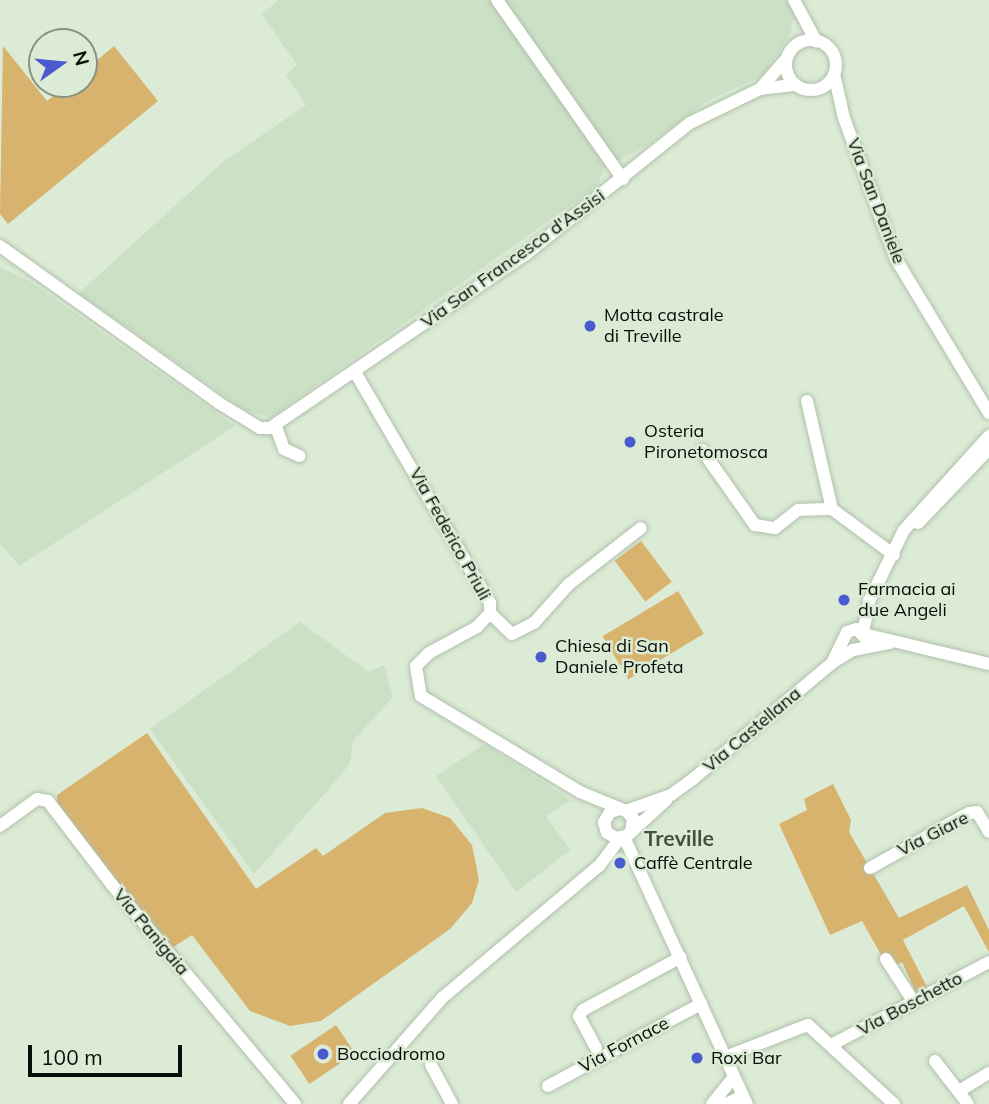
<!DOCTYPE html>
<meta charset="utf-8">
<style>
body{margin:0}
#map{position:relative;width:989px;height:1104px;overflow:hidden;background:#dbebd5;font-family:Mulish,sans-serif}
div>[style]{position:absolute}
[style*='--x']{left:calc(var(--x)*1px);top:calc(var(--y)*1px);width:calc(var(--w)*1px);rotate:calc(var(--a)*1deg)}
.built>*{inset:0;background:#cbe0c4}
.green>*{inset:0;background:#d7b36d;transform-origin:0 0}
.roads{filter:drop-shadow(0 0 2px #b0c0ab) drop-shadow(0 0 2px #b0c0ab)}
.minor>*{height:12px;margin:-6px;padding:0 6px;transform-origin:6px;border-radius:6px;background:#fff}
.minor>.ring{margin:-6px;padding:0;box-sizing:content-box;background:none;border:12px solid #fff;border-radius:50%}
.dots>*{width:19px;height:19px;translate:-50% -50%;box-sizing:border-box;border:4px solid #dbebd5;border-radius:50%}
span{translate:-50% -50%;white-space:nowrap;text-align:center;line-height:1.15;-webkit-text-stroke:5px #dbebd5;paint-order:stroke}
.street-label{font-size:18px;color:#080d07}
.poi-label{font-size:18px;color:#080d07}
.left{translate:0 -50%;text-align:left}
.quarter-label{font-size:21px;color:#43503e;font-weight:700}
.north{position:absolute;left:28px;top:28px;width:70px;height:70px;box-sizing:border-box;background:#dbebd5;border:2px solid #879283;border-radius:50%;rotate:75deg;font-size:19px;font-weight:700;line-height:28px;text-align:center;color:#080d07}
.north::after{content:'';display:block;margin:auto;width:24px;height:32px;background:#4a5acf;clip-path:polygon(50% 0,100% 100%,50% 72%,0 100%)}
.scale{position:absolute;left:28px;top:1045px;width:154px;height:32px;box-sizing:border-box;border:4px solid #080d07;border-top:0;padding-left:9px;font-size:21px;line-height:24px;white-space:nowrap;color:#080d07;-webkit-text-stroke:5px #dbebd5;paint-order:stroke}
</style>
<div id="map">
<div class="built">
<div style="clip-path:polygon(279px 0,800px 0,807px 14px,792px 21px,791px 33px,764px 75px,709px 100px,646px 146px,604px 168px,597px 187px,270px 418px,243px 409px,79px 293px,223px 162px,306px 105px,286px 75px,297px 65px,262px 14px)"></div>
<div style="clip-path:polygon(0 267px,31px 282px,235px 426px,19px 566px,0 543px)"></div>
<div style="clip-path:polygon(300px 622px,369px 672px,384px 665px,393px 697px,353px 741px,350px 763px,341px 775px,254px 874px,150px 729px)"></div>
<div style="clip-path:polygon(484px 744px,571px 800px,546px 816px,570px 850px,516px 892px,436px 776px)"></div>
</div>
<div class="green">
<div style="clip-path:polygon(3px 46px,47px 101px,68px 84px,84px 84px,84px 71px,114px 46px,158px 101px,8px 224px,0 214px)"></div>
<div style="left:641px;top:541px;width:51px;height:33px;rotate:53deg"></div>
<div style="left:678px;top:591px;width:50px;height:88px;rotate:59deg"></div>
<div style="clip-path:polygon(147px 733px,256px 889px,316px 848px,323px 856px,385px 813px,422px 808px,450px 818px,472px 845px,479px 880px,472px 903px,450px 929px,321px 1021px,290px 1026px,250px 1011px,192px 935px,172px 948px,64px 819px,57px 803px,57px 795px)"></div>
<div style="clip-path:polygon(833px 784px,851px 820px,849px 832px,899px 918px,967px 885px,989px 930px,989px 952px,964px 906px,903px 940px,927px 987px,916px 993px,902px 962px,894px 966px,884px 960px,862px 921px,830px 935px,779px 824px,807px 810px,804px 799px)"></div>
<div style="left:336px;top:1025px;width:34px;height:55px;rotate:56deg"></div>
</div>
<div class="roads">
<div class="minor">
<div style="--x:497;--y:0;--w:219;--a:54.9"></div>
<div style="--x:794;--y:0;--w:47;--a:61.8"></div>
<div class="ring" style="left:786px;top:40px;width:38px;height:38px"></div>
<div style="--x:834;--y:74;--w:45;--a:77.2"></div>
<div style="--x:844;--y:118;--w:150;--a:69.8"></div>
<div style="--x:896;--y:259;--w:180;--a:58.9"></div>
<div style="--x:760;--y:89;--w:40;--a:-49"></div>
<div style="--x:0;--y:246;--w:269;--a:35.6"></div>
<div style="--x:219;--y:403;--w:48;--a:31.4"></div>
<div style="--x:260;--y:428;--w:10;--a:0"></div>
<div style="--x:270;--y:428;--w:308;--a:-34.2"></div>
<div style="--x:525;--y:255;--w:211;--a:-38.7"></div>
<div style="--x:690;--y:123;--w:78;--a:-25.9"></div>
<div style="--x:760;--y:89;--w:35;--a:-7"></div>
<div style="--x:355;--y:372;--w:268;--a:59.7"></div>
<div style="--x:490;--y:603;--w:10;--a:90"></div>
<div style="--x:490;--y:613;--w:19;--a:133"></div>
<div style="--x:477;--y:627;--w:55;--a:151.6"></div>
<div style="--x:429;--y:653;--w:18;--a:135"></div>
<div style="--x:416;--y:666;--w:30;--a:81"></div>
<div style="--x:421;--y:696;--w:186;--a:31.1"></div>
<div style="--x:580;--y:792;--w:50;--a:22.4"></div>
<div style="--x:626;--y:811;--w:10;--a:45"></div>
<div style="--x:633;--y:818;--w:14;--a:98"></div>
<div style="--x:807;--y:401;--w:111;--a:77"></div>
<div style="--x:276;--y:427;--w:23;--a:70"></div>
<div style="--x:284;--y:449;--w:17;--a:24"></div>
<div style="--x:702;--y:450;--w:92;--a:54.8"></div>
<div style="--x:755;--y:525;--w:20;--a:9"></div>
<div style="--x:775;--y:528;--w:29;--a:-38"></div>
<div style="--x:798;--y:510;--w:34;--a:-2"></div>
<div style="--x:832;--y:509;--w:77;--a:36.6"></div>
<div style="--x:918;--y:523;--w:103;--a:-46.2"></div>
<div style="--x:490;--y:613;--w:30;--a:44"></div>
<div style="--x:512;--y:634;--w:25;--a:-27"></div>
<div style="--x:534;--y:623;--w:52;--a:-48.1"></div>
<div style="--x:569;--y:584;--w:91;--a:-37.9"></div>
<div style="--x:863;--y:633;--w:33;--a:-79"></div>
<div style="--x:869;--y:601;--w:79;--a:-63.8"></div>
<div style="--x:904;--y:530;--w:127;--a:-47.9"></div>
<div style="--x:864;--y:634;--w:129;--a:13.5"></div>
<div style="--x:832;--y:663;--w:34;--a:-64"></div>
<div style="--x:847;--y:632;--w:10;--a:-17"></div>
<div style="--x:857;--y:629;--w:12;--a:48"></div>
<div style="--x:620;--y:809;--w:10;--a:163"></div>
<div style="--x:610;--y:812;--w:12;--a:121"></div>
<div style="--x:604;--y:822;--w:11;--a:75"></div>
<div style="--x:607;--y:833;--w:11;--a:27"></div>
<div style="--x:617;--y:838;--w:11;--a:-15"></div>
<div style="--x:628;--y:835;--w:52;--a:-42.6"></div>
<div style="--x:626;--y:811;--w:48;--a:-19.6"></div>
<div style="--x:671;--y:795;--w:29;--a:-36"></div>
<div style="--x:694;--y:778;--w:180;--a:-39.8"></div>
<div style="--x:832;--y:663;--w:25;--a:-32"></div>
<div style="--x:853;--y:650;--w:38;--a:-11"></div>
<div style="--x:0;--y:826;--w:46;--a:-36.1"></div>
<div style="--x:37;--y:799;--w:11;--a:10"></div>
<div style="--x:48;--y:801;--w:107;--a:52.6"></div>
<div style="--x:113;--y:886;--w:284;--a:50.1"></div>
<div style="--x:624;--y:837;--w:294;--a:65.3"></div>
<div style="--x:870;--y:868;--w:113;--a:-29.1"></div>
<div style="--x:969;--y:813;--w:8;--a:-7"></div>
<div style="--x:977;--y:812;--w:23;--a:59"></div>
<div style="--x:886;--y:959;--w:50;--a:57.3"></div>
<div style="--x:831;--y:1045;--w:178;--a:-27.7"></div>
<div style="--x:596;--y:1048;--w:36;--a:-118"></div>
<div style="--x:579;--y:1016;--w:7;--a:-56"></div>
<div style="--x:583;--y:1010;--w:111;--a:-28.4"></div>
<div style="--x:725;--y:1057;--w:89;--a:-21.1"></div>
<div style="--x:808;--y:1025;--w:117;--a:42.6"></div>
<div style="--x:935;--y:1061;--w:54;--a:52.5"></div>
<div style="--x:431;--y:1065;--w:44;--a:61.7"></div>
<div style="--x:548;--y:1086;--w:174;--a:-28.2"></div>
<div style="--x:959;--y:1091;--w:35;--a:-31"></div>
<div style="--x:349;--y:1104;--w:141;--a:-48.7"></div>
<div style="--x:442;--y:998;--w:205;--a:-40.1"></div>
<div style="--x:599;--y:866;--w:35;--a:-53"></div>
<div style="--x:712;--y:1104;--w:35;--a:-51"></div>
<div style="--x:726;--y:1104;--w:19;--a:-25"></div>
</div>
</div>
<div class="dots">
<div style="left:590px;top:326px;background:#4a5acf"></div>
<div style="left:630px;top:442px;background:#4a5acf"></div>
<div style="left:844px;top:600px;background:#4a5acf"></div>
<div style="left:541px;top:657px;background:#4a5acf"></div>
<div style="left:620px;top:863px;background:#4a5acf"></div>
<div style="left:323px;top:1054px;background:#4a5acf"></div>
<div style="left:697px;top:1058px;background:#4a5acf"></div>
</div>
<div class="street-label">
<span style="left:876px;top:201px;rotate:69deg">Via San Daniele</span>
<span style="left:513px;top:259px;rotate:-36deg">Via San Francesco d'Assisi</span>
<span style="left:450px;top:534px;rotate:61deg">Via Federico Priuli</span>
<span style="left:752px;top:730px;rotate:-40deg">Via Castellana</span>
<span style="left:933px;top:834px;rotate:-27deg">Via Giare</span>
<span style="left:151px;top:932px;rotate:50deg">Via Panigaia</span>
<span style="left:910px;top:1004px;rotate:-28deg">Via Boschetto</span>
<span style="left:624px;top:1045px;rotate:-28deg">Via Fornace</span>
</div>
<div class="poi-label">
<span class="left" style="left:604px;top:326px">Motta castrale<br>di Treville</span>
<span class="left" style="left:644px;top:442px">Osteria<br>Pironetomosca</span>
<span class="left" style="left:858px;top:600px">Farmacia ai<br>due Angeli</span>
<span class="left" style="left:555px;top:657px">Chiesa di San<br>Daniele Profeta</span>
<span class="left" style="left:634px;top:863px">Caffè Centrale</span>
<span class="left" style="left:337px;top:1054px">Bocciodromo</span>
<span class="left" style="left:711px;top:1058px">Roxi Bar</span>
</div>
<div class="quarter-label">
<span style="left:679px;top:838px">Treville</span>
</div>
<div class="north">N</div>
<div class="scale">100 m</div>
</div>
